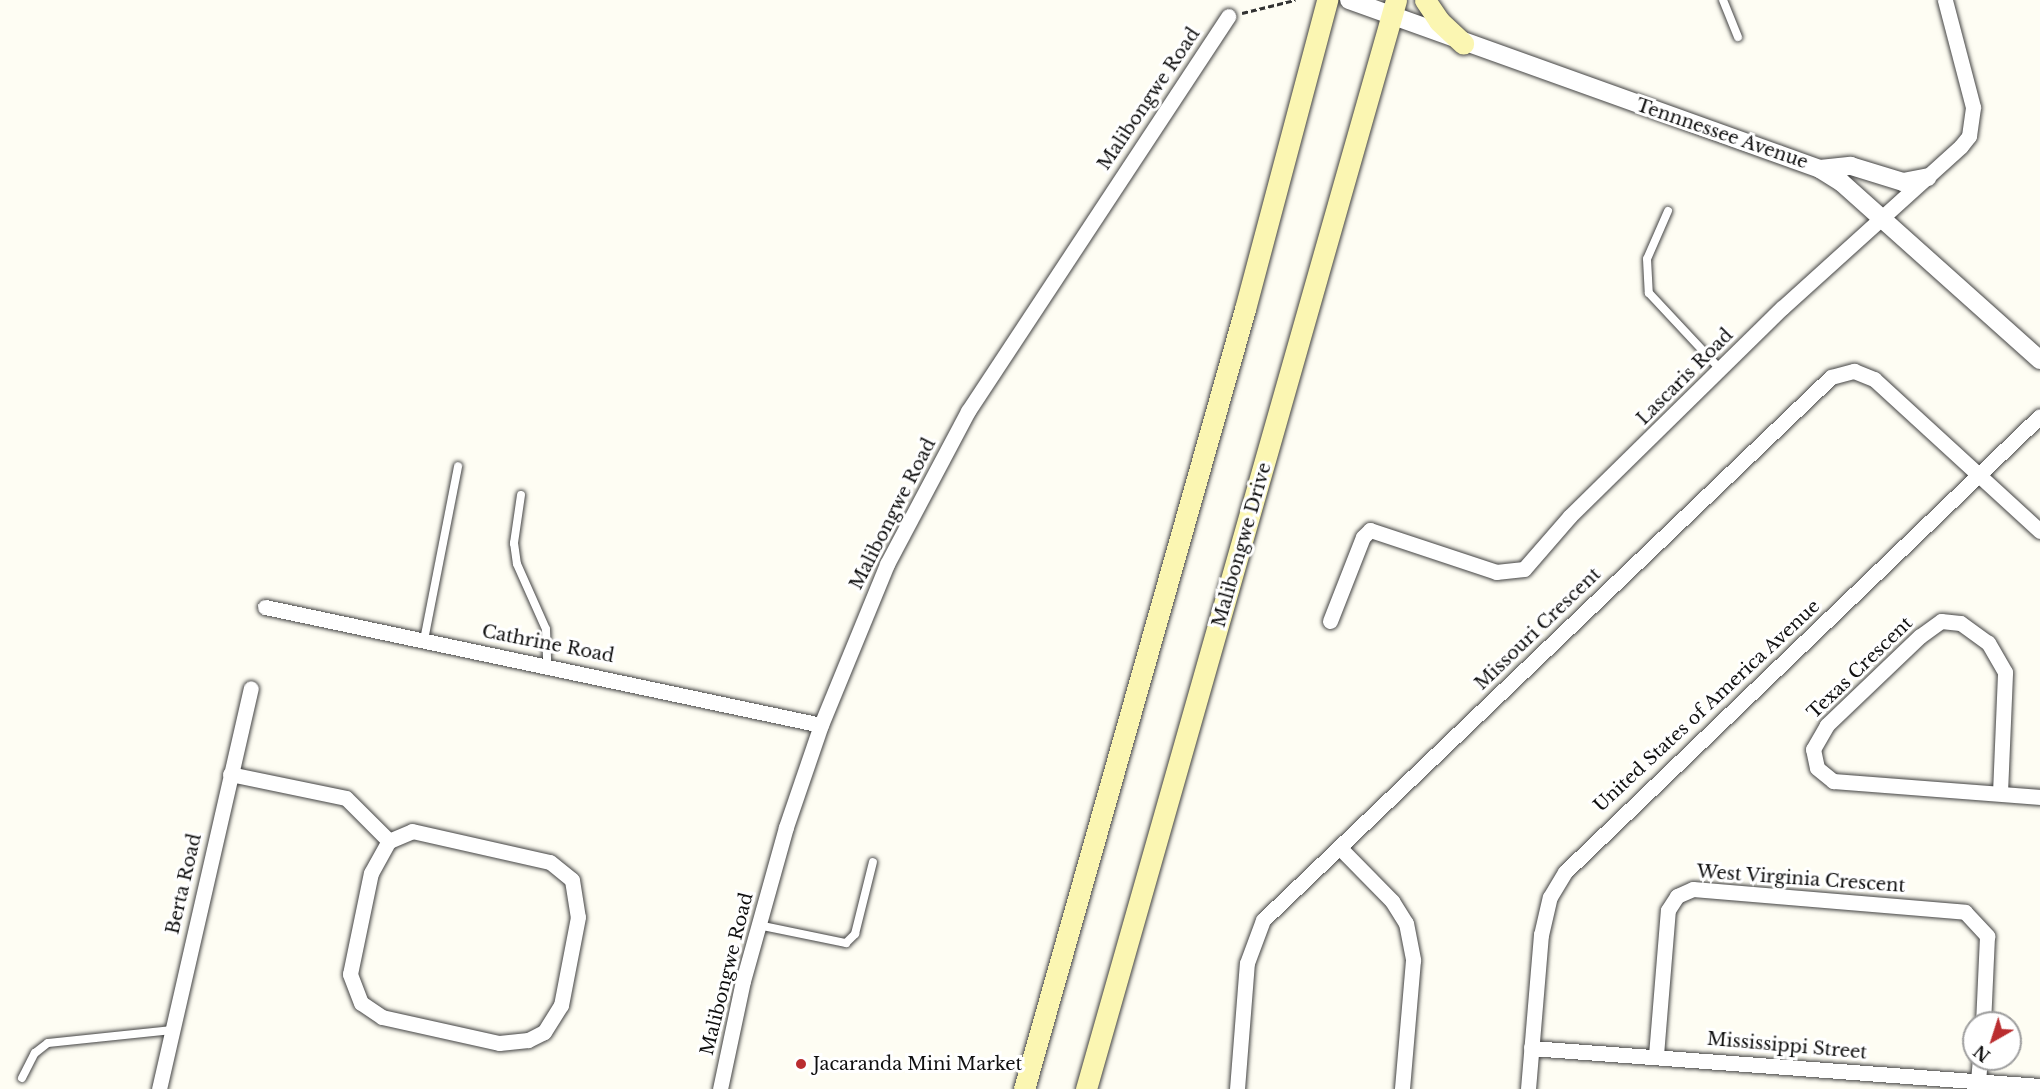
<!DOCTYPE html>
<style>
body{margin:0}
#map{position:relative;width:2040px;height:1089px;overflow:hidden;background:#fefdf3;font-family:"Libre Baskerville",serif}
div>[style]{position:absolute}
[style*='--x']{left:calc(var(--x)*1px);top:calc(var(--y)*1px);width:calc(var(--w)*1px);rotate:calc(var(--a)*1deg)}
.path>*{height:3px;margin-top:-1.5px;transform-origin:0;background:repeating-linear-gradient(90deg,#323232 0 6px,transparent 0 9px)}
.roads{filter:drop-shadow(0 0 2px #434343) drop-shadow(0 0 2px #434343)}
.service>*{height:8px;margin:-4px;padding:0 4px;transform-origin:4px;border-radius:4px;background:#fff}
.minor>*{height:15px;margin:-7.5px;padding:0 7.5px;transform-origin:7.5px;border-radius:7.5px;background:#fff}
.tertiary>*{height:18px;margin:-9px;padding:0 9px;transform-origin:9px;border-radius:9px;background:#fff}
.secondary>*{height:21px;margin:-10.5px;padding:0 10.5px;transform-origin:10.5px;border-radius:10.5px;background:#fbf6b2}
.dots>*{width:16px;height:16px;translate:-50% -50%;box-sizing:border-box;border:3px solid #fff;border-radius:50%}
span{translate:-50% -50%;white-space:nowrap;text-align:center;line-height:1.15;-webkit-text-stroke:6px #fff;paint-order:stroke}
.street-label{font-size:18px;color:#101010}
.poi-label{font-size:18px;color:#101010}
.left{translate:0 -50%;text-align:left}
.north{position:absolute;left:1962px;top:1011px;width:60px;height:60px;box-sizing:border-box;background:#fff;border:2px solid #9f9f9f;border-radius:50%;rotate:219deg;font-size:16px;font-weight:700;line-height:24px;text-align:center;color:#101010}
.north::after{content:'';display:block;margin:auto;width:21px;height:27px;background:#ba2d2f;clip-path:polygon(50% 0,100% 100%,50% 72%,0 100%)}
</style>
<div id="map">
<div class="path">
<div style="--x:1242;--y:13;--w:55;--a:-13.8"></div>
</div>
<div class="roads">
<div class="service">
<div style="--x:1723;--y:0;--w:40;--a:68"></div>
<div style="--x:1668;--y:211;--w:52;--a:113.6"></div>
<div style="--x:1647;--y:259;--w:34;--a:87"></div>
<div style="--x:1649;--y:293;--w:105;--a:46.9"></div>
<div style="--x:521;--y:495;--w:49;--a:98.3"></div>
<div style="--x:514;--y:543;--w:21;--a:82"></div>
<div style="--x:517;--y:564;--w:71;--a:66"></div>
<div style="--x:546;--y:629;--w:35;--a:88"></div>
<div style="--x:424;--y:640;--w:177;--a:-78.9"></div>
<div style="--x:758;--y:925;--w:90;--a:11.6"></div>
<div style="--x:846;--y:943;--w:13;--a:-45"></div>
<div style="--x:855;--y:934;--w:74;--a:-76"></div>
<div style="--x:22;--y:1078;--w:28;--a:-63"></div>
<div style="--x:35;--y:1053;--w:16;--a:-38"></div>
<div style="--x:48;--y:1043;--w:125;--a:-6"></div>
</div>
<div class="minor">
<div style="--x:265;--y:607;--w:568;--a:11.98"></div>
<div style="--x:1330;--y:621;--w:90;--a:-68.6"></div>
<div style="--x:1363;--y:537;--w:10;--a:-45"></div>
<div style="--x:1370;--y:530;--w:133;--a:18.4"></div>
<div style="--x:1496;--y:572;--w:28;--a:-6"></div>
<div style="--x:1524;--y:569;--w:70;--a:-49"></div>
<div style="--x:1570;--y:516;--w:297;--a:-44.5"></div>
<div style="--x:1782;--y:308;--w:241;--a:-42.1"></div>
<div style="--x:1961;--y:146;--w:13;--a:-51"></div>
<div style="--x:1969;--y:136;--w:29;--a:-82"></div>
<div style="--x:1973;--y:107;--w:111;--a:-104.7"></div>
<div style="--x:230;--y:774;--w:118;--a:11.7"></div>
<div style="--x:346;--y:798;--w:61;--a:45"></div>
<div style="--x:2000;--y:793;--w:121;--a:-87.6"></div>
<div style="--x:2005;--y:672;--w:34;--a:-120"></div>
<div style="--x:1988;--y:643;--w:34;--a:-144"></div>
<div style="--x:1960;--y:623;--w:19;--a:-174"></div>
<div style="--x:1941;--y:621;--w:26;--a:144"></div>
<div style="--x:1920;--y:636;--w:129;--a:136.3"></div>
<div style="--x:1827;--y:725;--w:28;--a:120"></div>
<div style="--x:1813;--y:749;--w:19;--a:78"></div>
<div style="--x:1817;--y:768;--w:21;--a:39"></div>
<div style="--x:1833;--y:781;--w:208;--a:4.4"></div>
<div style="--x:412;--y:831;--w:141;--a:12.7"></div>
<div style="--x:550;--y:862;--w:28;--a:39"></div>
<div style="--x:572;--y:880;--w:37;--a:81"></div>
<div style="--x:578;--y:917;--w:90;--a:100.9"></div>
<div style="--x:561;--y:1005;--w:32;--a:122"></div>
<div style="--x:544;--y:1032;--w:18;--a:153"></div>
<div style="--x:528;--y:1040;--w:29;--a:174"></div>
<div style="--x:499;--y:1043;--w:120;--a:-167.5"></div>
<div style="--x:382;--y:1017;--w:25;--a:-146"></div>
<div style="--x:361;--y:1003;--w:31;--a:-111"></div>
<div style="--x:350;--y:974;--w:103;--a:-78.3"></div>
<div style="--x:371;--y:873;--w:37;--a:-61"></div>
<div style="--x:389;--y:841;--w:25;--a:-23"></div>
<div style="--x:1339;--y:847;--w:76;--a:45.5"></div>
<div style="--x:1392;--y:901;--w:26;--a:58"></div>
<div style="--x:1406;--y:923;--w:38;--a:79"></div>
<div style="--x:1413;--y:960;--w:129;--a:94.9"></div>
<div style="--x:1531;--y:1048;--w:510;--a:4.27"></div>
<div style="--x:1656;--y:1055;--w:145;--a:-85.3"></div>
<div style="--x:1668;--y:910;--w:17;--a:-57"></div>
<div style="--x:1677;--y:896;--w:17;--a:-24"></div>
<div style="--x:1693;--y:889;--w:273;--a:4.8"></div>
<div style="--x:1965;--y:912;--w:33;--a:47"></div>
<div style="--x:1987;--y:936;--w:87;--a:92.6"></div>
<div style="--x:1978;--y:1081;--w:22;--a:-85"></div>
<div style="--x:159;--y:1089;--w:411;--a:-77.1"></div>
<div style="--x:720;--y:1089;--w:110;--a:-78"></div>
<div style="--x:743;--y:981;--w:160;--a:-74.4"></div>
<div style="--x:786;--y:827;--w:108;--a:-71.1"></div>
<div style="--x:821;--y:725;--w:174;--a:-67.7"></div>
<div style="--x:887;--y:564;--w:173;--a:-62.1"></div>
<div style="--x:968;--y:411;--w:473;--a:-56.6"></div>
<div style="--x:1237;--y:1089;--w:126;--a:-85.5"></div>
<div style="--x:1247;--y:963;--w:46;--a:-69.6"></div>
<div style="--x:1263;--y:920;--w:786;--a:-43.71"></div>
<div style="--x:1831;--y:377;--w:24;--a:-15"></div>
<div style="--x:1854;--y:371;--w:22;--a:22"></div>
<div style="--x:1874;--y:379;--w:225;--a:42.5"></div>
<div style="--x:1528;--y:1089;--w:155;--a:-85.2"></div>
<div style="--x:1541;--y:935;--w:39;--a:-77"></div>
<div style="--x:1550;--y:897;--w:29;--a:-59"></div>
<div style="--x:1565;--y:872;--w:658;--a:-43.83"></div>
</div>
<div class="tertiary">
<div style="--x:1349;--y:0;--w:500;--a:19.74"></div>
<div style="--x:1820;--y:169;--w:25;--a:32"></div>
<div style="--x:1841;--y:182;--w:267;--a:41.8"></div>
<div style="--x:1820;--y:169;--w:31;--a:-6"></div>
<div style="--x:1851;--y:166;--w:54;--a:17.1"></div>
<div style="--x:1903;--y:182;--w:25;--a:-11"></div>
</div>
<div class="secondary">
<div style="--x:1425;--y:0;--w:25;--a:56"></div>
<div style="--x:1439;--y:21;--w:33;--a:43"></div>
<div style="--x:1024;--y:1089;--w:811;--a:-74.18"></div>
<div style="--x:1245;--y:309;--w:320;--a:-75.1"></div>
<div style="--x:1086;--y:1089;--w:1132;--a:-74.11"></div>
</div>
</div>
<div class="dots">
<div style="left:801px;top:1064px;background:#ba2d2f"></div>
</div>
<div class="street-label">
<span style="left:1149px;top:99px;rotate:-56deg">Malibongwe Road</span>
<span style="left:1722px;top:134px;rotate:19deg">Tennnessee Avenue</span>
<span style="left:1685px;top:377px;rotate:-45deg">Lascaris Road</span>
<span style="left:893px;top:514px;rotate:-63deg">Malibongwe Road</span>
<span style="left:1242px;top:545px;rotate:-74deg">Malibongwe Drive</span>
<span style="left:1538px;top:629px;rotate:-44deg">Missouri Crescent</span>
<span style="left:548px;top:644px;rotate:11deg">Cathrine Road</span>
<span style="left:1860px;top:668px;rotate:-44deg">Texas Crescent</span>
<span style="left:1707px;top:706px;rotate:-43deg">United States of America Avenue</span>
<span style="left:1801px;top:879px;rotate:4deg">West Virginia Crescent</span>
<span style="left:184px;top:884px;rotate:-77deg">Berta Road</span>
<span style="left:727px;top:974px;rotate:-76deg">Malibongwe Road</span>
<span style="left:1787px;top:1046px;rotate:5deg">Mississippi Street</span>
</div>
<div class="poi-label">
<span class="left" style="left:813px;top:1064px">Jacaranda Mini Market</span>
</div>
<div class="north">N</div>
</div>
